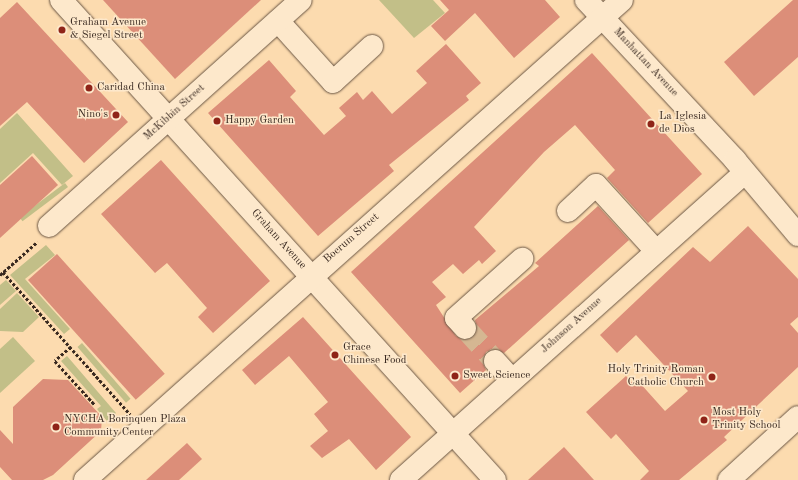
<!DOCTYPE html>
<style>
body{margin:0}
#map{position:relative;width:798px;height:480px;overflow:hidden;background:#fcdbaf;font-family:"Old Standard TT",serif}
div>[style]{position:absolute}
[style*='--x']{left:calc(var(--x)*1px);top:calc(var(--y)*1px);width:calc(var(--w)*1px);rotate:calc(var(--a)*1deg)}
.green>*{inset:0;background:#c2bf88;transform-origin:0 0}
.building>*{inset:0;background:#dc8e79;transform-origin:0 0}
.minor-tunnel>*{height:22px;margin-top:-11px;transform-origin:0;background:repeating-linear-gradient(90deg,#d5b792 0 22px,transparent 0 33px)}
.path>*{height:2.5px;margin-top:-1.25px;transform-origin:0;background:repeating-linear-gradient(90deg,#392920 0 3px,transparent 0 5px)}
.roads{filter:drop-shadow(0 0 1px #6a5644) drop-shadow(0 0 1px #6a5644)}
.minor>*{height:22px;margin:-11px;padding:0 11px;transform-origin:11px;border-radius:11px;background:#fde8cb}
.dots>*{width:11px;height:11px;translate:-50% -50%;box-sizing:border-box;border:2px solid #fde8cb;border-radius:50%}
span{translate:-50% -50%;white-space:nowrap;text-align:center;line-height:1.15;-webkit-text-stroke:3px #fde8cb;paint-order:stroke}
.poi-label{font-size:11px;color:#392920}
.left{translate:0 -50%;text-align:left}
.right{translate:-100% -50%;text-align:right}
.street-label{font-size:11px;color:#392920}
</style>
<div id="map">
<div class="green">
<div style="clip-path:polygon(379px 0,433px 0,445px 13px,414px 38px)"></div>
<div style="clip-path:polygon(17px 113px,73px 176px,62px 185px,33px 153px,0 183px,0 129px)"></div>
<div style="left:65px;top:183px;width:5px;height:57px;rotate:53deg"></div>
<div style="clip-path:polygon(46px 245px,55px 255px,25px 279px,70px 329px,64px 334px,10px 275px)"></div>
<div style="clip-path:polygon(6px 280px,16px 291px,0 305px,0 285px)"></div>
<div style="clip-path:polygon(17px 293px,39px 317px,23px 332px,0 331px,0 309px)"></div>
<div style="clip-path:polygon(13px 337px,35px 361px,0 393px,0 349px)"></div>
<div style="left:82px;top:343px;width:74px;height:6px;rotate:49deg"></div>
<div style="clip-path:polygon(67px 356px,116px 413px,107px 421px,97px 409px,101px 406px,61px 361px)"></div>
</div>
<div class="building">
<div style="clip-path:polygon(103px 0,261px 0,175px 79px)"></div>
<div style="clip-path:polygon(440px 0,545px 0,560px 17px,514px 58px,475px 13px,445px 41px,431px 26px,449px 10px)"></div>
<div style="clip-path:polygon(793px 0,798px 0,798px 57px,754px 96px,724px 62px)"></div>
<div style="clip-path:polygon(17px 2px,128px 122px,84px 163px,27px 102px,0 126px,0 18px)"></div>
<div style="clip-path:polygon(446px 44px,481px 83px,466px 96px,469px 100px,389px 165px,394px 171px,318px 236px,208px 113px,269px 60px,296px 91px,290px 97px,324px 135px,346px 116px,339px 108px,357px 92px,363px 100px,372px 91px,392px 114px,427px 83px,416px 71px)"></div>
<div style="clip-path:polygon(592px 53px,702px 174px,648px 223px,607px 178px,615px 170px,575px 125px,544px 152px,474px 227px,496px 251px,482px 264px,479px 260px,463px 274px,453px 264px,432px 282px,446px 297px,436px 305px,456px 336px,467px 340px,474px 337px,477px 331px,475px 320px,539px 266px,535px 263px,598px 206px,629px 240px,504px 353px,493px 349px,486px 352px,483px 363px,486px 370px,460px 393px,351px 272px)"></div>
<div style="clip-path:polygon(32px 156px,58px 185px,0 238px,0 185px)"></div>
<div style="clip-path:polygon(161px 160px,270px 281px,213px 333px,198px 317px,207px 308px,167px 263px,155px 273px,101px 214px)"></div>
<div style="clip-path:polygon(748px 226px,798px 279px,798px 317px,790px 324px,798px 333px,798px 367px,724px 437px,727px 440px,679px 480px,640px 480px,649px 471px,616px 434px,611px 439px,586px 412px,626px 376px,635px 386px,639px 382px,665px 411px,688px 391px,636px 335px,617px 353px,600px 335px,693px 247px,710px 262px)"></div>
<div style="left:57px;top:254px;width:161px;height:39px;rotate:48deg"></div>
<div style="clip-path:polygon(303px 317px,411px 437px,376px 470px,349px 439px,322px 458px,310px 446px,328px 431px,314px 414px,328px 402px,289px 356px,255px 385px,242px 370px)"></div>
<div style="clip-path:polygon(43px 379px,68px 380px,102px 417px,101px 431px,53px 475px,43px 480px,12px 480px,0 467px,0 430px,13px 444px,13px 407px)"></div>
<div style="clip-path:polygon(187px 443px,202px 459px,179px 480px,146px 480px)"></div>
<div style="clip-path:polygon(564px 447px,594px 480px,528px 480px)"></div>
</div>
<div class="minor-tunnel">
<div style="--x:465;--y:328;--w:45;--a:47.7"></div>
</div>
<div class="path">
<div style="--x:3;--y:272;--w:191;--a:48.2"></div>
<div style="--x:0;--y:275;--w:50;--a:-41.7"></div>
<div style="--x:71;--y:347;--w:21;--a:139"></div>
<div style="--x:55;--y:361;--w:59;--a:47.7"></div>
</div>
<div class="roads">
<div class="minor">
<div style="--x:61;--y:0;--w:647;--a:47.88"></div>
<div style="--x:586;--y:0;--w:219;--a:47"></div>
<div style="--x:735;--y:160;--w:98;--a:50"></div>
<div style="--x:278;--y:21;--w:82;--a:48"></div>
<div style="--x:333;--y:82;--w:53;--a:-42.7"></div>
<div style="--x:568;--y:211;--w:38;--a:-43"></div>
<div style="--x:596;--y:185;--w:89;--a:47.7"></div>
<div style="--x:49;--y:226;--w:338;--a:-41.9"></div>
<div style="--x:465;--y:328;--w:13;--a:-132"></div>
<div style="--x:456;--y:318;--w:89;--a:-41.8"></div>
<div style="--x:495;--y:361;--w:25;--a:48"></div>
<div style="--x:85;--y:480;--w:720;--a:-41.79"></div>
<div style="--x:401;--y:480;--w:460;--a:-41.8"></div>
<div style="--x:729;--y:480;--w:93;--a:-42.4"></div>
</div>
</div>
<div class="dots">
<div style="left:62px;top:30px;background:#8f2418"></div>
<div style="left:89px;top:88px;background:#8f2418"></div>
<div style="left:116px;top:115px;background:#8f2418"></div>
<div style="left:217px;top:121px;background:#8f2418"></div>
<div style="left:651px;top:124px;background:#8f2418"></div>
<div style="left:335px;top:355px;background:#8f2418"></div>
<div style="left:455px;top:376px;background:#8f2418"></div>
<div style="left:712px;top:377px;background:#8f2418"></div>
<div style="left:704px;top:420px;background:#8f2418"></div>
<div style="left:56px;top:427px;background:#8f2418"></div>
</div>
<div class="poi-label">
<span class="left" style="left:70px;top:30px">Graham Avenue<br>&amp; Siegel Street</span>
<span class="left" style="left:97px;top:88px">Caridad China</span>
<span class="right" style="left:108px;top:115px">Nino's</span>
<span class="left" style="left:659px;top:124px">La Iglesia<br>de Dios</span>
<span class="left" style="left:225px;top:121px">Happy Garden</span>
<span class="left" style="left:343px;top:355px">Grace<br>Chinese Food</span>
<span class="right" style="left:704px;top:377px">Holy Trinity Roman<br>Catholic Church</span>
<span class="left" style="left:463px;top:376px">Sweet Science</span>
<span class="left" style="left:712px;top:420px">Most Holy<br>Trinity School</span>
<span class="left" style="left:64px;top:427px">NYCHA Borinquen Plaza<br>Community Center</span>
</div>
<div class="street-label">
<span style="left:645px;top:63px;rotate:47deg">Manhattan Avenue</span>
<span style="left:175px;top:113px;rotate:-42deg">McKibbin Street</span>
<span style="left:352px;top:239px;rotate:-41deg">Boerum Street</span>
<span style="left:278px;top:240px;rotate:48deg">Graham Avenue</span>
<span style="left:572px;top:326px;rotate:-42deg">Johnson Avenue</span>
</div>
</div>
